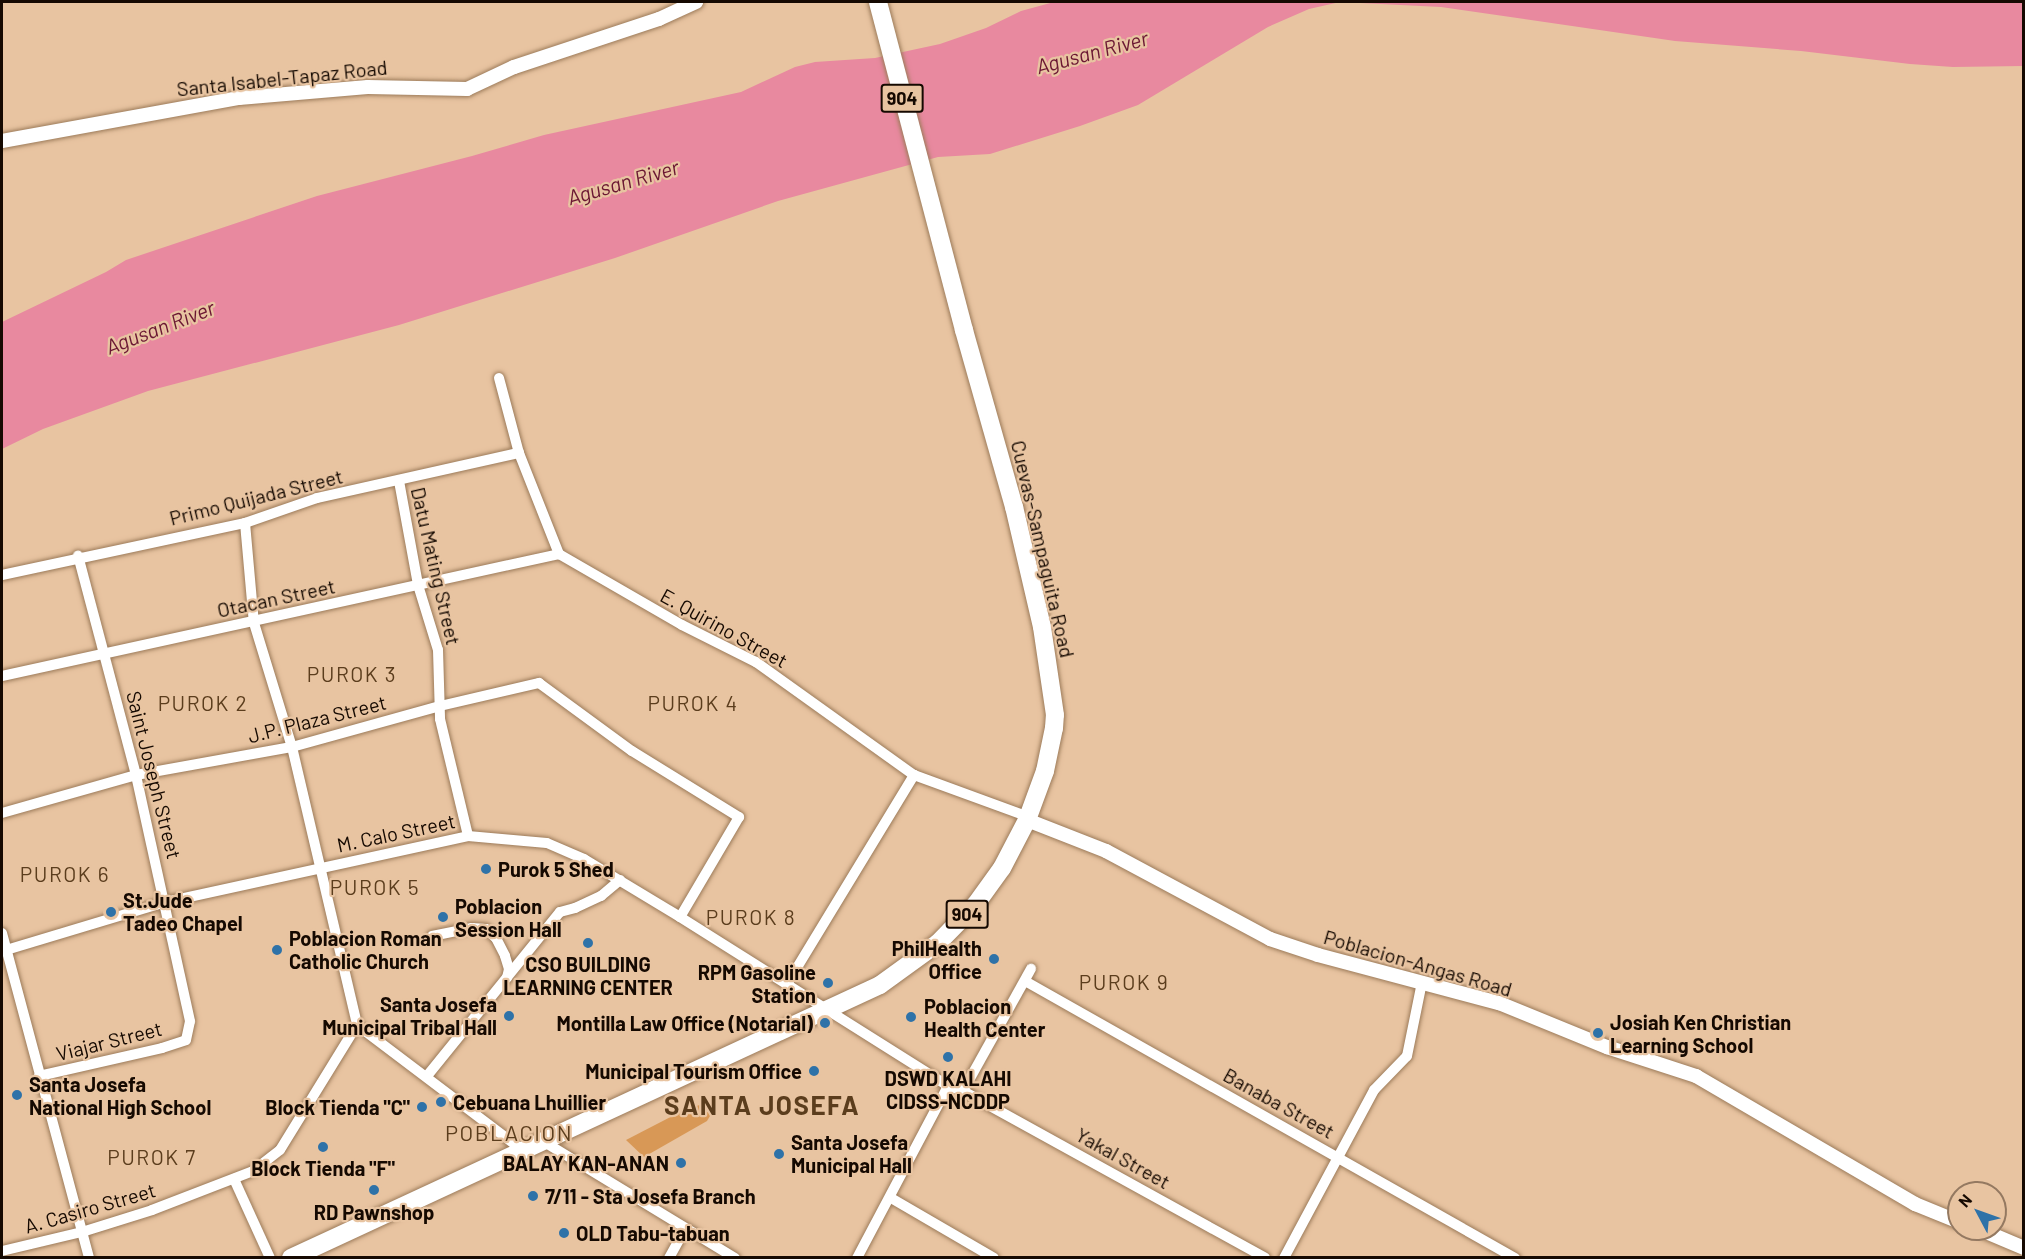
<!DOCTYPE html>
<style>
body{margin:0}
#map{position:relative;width:2025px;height:1259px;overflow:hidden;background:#e8c4a1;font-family:Barlow,sans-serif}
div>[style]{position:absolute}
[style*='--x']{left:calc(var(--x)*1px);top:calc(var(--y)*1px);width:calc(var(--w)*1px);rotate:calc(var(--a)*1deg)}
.green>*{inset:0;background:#d89856}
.water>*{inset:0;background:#e8899f}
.roads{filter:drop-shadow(0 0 2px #9c7b5a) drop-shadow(0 0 2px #9c7b5a)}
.minor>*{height:10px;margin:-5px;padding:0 5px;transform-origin:5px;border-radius:5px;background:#fff}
.tertiary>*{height:14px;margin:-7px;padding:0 7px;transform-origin:7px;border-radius:7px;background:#fff}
.primary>*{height:18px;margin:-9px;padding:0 9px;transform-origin:9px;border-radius:9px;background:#fff}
.dots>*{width:16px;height:16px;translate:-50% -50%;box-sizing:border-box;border:3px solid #e8c4a1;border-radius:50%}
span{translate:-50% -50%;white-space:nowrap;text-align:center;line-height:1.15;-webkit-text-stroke:4.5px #e8c4a1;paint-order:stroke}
.shield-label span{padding:2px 4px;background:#e8c4a1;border:2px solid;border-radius:4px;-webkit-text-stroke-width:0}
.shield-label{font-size:18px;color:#150901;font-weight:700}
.street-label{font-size:20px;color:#150901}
.poi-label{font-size:20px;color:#150901;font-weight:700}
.left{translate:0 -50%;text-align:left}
.right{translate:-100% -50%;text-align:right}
.water-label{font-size:21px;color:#6b1733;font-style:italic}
.neighbourhood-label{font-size:21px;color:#5b3d1d;letter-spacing:1.5px}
.quarter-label{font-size:22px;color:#5b3d1d;letter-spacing:1.5px}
.district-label{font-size:26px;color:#5b3d1d;font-weight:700;letter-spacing:1.5px}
.frame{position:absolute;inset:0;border:3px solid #150901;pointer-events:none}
.north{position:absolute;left:1947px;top:1181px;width:60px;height:60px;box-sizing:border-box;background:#e8c4a1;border:2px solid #947961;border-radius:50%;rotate:311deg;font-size:16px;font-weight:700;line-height:24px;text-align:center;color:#150901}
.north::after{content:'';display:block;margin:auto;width:21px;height:27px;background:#2e72a8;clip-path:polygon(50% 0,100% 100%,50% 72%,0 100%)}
</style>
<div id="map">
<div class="green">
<div style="clip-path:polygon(709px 1102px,717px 1104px,707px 1121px,644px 1157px,626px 1140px,684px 1110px)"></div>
</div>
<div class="water">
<div style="clip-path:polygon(1054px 2px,2023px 2px,2023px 66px,1953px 67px,1910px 64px,1801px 51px,1675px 41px,1441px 7px,1340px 2px,1309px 9px,1268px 27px,1138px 105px,1080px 126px,990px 154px,938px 157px,778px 201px,615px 258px,399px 325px,148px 391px,43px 429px,2px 449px,2px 322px,106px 272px,126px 260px,317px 196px,472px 156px,544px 135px,741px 92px,795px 67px,815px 62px,875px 58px,940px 44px,986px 28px,1021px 11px)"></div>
</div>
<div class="roads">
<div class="minor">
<div style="--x:499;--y:378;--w:78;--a:75.1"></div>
<div style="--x:519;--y:453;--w:109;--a:68.4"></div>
<div style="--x:559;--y:554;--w:142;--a:30"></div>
<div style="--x:682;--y:625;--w:83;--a:26.6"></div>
<div style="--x:756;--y:662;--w:194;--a:35.6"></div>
<div style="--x:914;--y:775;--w:122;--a:20.1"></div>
<div style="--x:399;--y:481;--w:106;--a:79.6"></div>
<div style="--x:418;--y:585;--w:68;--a:72.9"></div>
<div style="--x:438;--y:650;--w:69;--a:88.3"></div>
<div style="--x:440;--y:719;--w:120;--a:76.5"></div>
<div style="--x:245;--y:523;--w:100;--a:84.9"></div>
<div style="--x:254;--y:623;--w:130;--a:73"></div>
<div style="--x:292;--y:747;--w:285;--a:76.8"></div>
<div style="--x:357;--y:1025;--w:206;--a:37.1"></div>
<div style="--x:2;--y:575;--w:249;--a:-12.1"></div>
<div style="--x:245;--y:523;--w:76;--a:-19.1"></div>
<div style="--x:317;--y:498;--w:207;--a:-12.6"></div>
<div style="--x:2;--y:676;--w:570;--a:-12.35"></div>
<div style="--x:2;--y:813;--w:139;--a:-15.8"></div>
<div style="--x:136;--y:775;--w:158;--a:-10.2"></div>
<div style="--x:292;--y:747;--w:154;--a:-15.5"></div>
<div style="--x:440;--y:706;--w:102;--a:-13.1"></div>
<div style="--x:539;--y:683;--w:115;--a:36.2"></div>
<div style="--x:632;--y:751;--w:126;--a:31.7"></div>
<div style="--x:739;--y:817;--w:116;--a:120.5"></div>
<div style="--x:2;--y:933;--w:336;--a:75"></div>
<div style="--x:432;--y:936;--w:41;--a:-11.3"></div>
<div style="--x:472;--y:928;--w:14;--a:4"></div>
<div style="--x:486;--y:929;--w:13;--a:42"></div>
<div style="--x:496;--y:938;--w:20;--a:63"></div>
<div style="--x:505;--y:956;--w:14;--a:73"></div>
<div style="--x:509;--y:969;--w:9;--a:103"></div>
<div style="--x:6;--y:950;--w:167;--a:-16.7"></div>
<div style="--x:166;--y:902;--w:309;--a:-12.3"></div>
<div style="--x:468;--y:836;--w:79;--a:5.1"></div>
<div style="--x:547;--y:843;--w:40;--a:23.4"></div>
<div style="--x:584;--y:859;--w:112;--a:31.1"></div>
<div style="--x:680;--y:917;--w:317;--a:32.2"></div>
<div style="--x:1025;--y:981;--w:563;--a:29.48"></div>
<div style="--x:787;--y:984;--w:245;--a:-58.7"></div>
<div style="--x:39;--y:1076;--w:126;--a:-12.8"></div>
<div style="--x:162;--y:1048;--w:25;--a:-18"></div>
<div style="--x:186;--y:1040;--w:19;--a:-78"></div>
<div style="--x:190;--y:1021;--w:252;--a:-102.4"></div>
<div style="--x:136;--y:775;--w:227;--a:-104.8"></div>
<div style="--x:427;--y:1076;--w:211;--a:-51"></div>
<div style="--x:560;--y:912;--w:16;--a:-15"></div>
<div style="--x:575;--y:908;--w:29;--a:-25"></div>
<div style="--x:601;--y:896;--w:25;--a:-40"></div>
<div style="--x:963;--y:1091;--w:345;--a:28.9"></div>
<div style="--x:541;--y:1140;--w:227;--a:31.3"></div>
<div style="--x:234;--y:1179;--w:87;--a:65.5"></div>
<div style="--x:891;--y:1198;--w:119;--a:30.2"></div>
<div style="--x:2;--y:1251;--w:82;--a:-13.4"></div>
<div style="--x:82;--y:1232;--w:73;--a:-17.4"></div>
<div style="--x:152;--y:1210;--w:108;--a:-21.1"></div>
<div style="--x:253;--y:1171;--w:34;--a:-38"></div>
<div style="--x:280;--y:1150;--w:147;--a:-58.4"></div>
<div style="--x:669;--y:1258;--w:33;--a:-61"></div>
<div style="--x:857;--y:1258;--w:195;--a:-62.1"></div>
<div style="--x:948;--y:1086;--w:16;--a:18"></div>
<div style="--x:963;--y:1091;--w:140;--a:-60.9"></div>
<div style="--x:1284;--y:1258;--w:191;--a:-61.8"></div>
<div style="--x:1374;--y:1090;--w:47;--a:-45.9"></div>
<div style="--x:1407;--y:1056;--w:76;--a:-78.5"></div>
</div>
<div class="tertiary">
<div style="--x:2;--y:141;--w:241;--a:-10.3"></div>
<div style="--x:239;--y:98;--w:129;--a:-4.9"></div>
<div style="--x:368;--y:87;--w:99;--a:1.2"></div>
<div style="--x:467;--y:89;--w:52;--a:-25.1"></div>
<div style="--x:514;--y:67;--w:153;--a:-18.3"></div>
<div style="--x:659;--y:19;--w:41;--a:-24.7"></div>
<div style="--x:1027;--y:820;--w:85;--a:21.4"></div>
<div style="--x:1106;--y:851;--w:186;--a:28.2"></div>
<div style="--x:1270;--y:939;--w:51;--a:18.4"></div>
<div style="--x:1318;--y:955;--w:187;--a:14.9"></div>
<div style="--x:1499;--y:1003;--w:117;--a:22.2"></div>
<div style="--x:1607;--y:1047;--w:94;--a:18"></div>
<div style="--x:1696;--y:1076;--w:254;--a:30.3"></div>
<div style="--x:1915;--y:1204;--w:48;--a:22.2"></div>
<div style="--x:1979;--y:1229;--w:49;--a:22.9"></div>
</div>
<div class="primary">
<div style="--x:291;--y:1258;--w:649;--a:-24.87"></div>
<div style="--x:880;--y:985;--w:72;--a:-35.9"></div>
<div style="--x:938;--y:943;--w:54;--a:-45.7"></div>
<div style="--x:976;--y:904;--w:44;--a:-54.2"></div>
<div style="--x:1002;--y:868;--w:54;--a:-62.5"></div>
<div style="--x:1027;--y:820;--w:52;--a:-69.8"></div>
<div style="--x:1045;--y:771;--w:44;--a:-78.2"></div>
<div style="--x:1054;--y:728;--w:13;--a:-86"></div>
<div style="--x:1055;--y:715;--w:89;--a:-98.4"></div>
<div style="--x:1042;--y:627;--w:123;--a:-103.1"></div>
<div style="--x:1014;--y:507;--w:184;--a:-105.8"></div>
<div style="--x:964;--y:330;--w:339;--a:-104.7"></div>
</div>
</div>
<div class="dots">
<div style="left:486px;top:869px;background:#2e72a8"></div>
<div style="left:111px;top:912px;background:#2e72a8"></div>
<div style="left:443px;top:917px;background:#2e72a8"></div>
<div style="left:588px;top:943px;background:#2e72a8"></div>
<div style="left:277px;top:950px;background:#2e72a8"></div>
<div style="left:994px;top:959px;background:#2e72a8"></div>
<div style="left:828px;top:983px;background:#2e72a8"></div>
<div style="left:509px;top:1016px;background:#2e72a8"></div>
<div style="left:911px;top:1017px;background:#2e72a8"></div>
<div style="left:825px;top:1023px;background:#2e72a8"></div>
<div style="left:1598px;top:1033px;background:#2e72a8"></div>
<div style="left:948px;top:1057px;background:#2e72a8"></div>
<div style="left:814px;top:1071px;background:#2e72a8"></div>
<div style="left:17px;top:1095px;background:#2e72a8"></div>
<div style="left:441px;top:1102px;background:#2e72a8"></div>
<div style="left:422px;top:1107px;background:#2e72a8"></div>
<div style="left:323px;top:1147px;background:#2e72a8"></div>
<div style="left:779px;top:1154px;background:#2e72a8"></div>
<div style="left:681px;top:1163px;background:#2e72a8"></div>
<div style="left:374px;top:1190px;background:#2e72a8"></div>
<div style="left:533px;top:1196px;background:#2e72a8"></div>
<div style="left:564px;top:1233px;background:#2e72a8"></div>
</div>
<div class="shield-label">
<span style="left:902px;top:98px">904</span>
<span style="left:967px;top:914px">904</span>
</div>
<div class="street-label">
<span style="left:282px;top:78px;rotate:-6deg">Santa Isabel-Tapaz Road</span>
<span style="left:256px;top:497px;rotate:-14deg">Primo Quijada Street</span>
<span style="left:1043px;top:549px;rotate:77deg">Cuevas-Sampaguita Road</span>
<span style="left:436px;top:566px;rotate:77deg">Datu Mating Street</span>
<span style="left:276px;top:598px;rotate:-12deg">Otacan Street</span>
<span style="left:724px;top:628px;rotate:29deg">E. Quirino Street</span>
<span style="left:317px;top:719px;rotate:-14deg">J.P. Plaza Street</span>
<span style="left:154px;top:775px;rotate:76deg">Saint Joseph Street</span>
<span style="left:396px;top:833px;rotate:-12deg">M. Calo Street</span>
<span style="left:1418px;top:963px;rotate:16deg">Poblacion-Angas Road</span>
<span style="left:109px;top:1041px;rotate:-14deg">Viajar Street</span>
<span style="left:1279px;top:1103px;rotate:29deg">Banaba Street</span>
<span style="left:1123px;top:1158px;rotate:29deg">Yakal Street</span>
<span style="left:90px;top:1208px;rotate:-16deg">A. Casiro Street</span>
</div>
<div class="poi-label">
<span class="left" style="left:498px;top:869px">Purok 5 Shed</span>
<span class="left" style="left:123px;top:912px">St.Jude<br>Tadeo Chapel</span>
<span class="left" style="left:455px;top:918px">Poblacion<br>Session Hall</span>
<span class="left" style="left:289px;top:950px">Poblacion Roman<br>Catholic Church</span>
<span class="right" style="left:982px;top:960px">PhilHealth<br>Office</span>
<span style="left:588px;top:976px">CSO BUILDING<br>LEARNING CENTER</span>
<span class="right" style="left:816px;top:984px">RPM Gasoline<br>Station</span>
<span class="right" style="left:497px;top:1016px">Santa Josefa<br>Municipal Tribal Hall</span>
<span class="left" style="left:924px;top:1018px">Poblacion<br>Health Center</span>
<span class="left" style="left:1610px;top:1034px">Josiah Ken Christian<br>Learning School</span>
<span class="right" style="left:813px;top:1023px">Montilla Law Office (Notarial)</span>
<span class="right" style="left:802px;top:1071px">Municipal Tourism Office</span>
<span style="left:948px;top:1090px">DSWD KALAHI<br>CIDSS-NCDDP</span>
<span class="left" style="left:29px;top:1096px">Santa Josefa<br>National High School</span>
<span class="left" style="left:453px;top:1102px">Cebuana Lhuillier</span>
<span class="right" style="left:410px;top:1107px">Block Tienda "C"</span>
<span class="left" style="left:791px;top:1154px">Santa Josefa<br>Municipal Hall</span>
<span class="right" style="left:669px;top:1163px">BALAY KAN-ANAN</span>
<span style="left:323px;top:1168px">Block Tienda "F"</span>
<span class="left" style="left:545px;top:1196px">7/11 - Sta Josefa Branch</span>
<span style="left:374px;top:1212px">RD Pawnshop</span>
<span class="left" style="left:576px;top:1233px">OLD Tabu-tabuan</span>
</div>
<div class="water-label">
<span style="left:1092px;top:52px;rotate:-15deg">Agusan River</span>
<span style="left:623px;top:182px;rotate:-16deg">Agusan River</span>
<span style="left:160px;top:327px;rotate:-21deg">Agusan River</span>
</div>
<div class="neighbourhood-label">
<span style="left:352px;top:674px">PUROK 3</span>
<span style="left:203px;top:703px">PUROK 2</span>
<span style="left:693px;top:703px">PUROK 4</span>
<span style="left:65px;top:874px">PUROK 6</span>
<span style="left:375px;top:887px">PUROK 5</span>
<span style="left:751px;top:917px">PUROK 8</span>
<span style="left:1124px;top:982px">PUROK 9</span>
<span style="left:152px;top:1157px">PUROK 7</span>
</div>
<div class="quarter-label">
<span style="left:509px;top:1133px">POBLACION</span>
</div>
<div class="district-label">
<span style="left:762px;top:1105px">SANTA JOSEFA</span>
</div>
<div class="frame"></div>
<div class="north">N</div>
</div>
